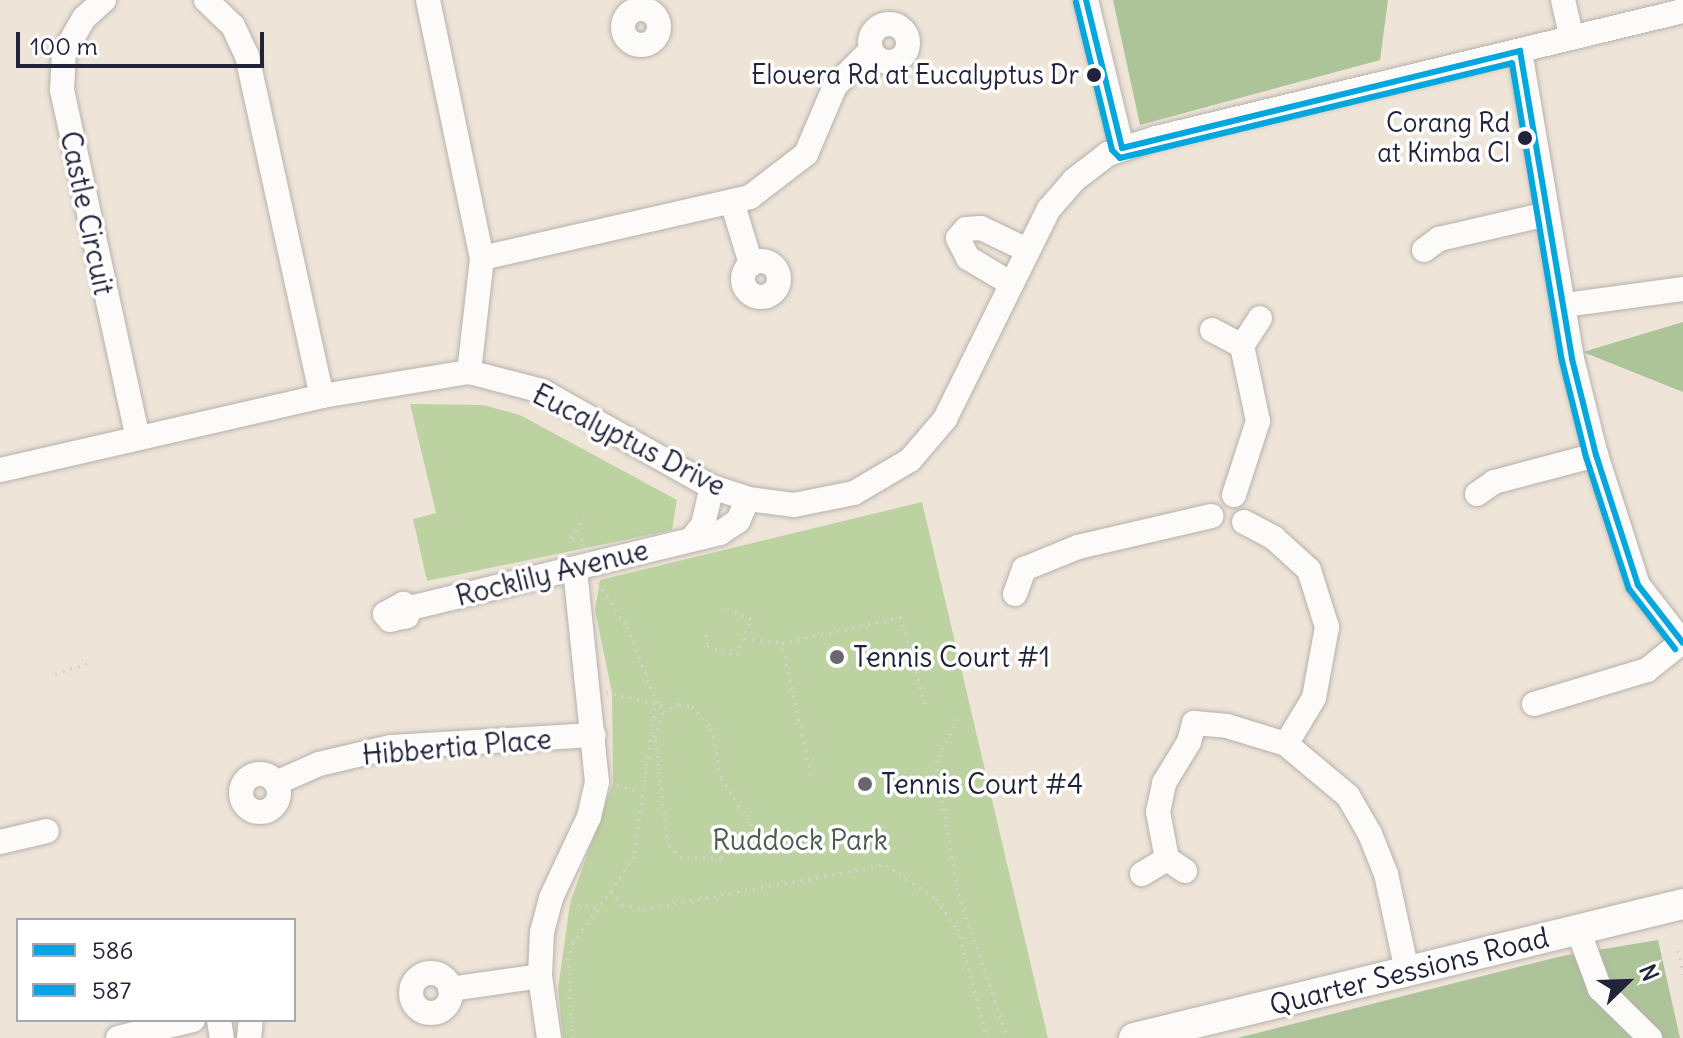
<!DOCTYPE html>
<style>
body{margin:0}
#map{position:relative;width:1683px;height:1038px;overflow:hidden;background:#eee4d8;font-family:Delius,sans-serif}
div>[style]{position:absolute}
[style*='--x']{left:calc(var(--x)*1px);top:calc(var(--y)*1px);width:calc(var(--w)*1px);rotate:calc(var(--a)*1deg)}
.green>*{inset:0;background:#bdd2a1}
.forest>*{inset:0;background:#adc499}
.path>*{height:3px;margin-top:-1.5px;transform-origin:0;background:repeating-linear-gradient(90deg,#d4d2d0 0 2px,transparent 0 8px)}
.roads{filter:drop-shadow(0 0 2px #b6b1ab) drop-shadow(0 0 2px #b6b1ab)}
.minor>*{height:24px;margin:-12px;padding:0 12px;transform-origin:12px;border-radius:12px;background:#fcfbf9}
.minor>.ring{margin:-12px;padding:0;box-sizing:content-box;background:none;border:24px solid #fcfbf9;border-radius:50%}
.major>*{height:30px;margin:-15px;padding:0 15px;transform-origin:15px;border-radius:15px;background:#fcfbf9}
.bus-1>*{height:6px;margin:-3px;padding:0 3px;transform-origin:3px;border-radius:3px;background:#03a6dd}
.bus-2>*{height:6px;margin:-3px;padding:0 3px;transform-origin:3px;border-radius:3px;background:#03a6dd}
.dots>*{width:22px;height:22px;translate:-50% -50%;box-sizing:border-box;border:4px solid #fff;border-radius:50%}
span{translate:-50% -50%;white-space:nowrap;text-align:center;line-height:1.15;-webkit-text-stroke:7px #fff;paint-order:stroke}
.bus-label{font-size:26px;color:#22223b}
.right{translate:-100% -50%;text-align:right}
.street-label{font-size:28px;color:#22223b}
.poi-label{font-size:28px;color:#22223b}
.left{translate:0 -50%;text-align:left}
.park-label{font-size:28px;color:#4a5b4f}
.legend{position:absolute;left:16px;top:918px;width:280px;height:104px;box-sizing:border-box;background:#fff;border:2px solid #a7a7b1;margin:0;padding:10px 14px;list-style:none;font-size:24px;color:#22223b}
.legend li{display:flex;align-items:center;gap:16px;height:40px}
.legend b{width:40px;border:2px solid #a7a7b1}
.north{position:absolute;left:1587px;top:942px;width:80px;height:80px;-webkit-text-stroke:6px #fff;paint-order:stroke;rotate:67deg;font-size:22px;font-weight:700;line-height:32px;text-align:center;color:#22223b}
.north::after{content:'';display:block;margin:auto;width:28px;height:36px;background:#22223b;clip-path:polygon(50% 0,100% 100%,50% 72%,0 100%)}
.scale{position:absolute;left:16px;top:32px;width:248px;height:36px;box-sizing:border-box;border:4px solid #22223b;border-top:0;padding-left:10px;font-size:24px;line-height:28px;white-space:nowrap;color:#22223b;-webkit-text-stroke:6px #fff;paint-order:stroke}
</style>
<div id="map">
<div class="green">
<div style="clip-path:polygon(410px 404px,483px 405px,520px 415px,677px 500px,672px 530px,427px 581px,413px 519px,436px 513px)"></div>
<div style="clip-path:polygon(922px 502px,1048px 1038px,563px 1038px,558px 989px,570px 903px,613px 783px,612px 693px,595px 610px,600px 580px)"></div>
</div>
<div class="forest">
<div style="clip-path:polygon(1113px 0,1388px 0,1380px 60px,1140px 125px)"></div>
<div style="clip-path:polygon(1683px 322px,1683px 392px,1583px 352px)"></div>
<div style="clip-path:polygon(1658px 940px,1680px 1038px,1237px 1038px,1562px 956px)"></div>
</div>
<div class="path">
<div style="--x:583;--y:546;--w:6;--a:-90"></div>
<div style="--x:583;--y:540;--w:12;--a:-171"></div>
<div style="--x:571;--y:538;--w:25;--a:-58"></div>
<div style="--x:598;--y:582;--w:54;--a:57.2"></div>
<div style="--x:627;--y:627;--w:79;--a:68.3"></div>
<div style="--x:656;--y:700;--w:158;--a:98"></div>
<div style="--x:634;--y:856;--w:42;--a:123.3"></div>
<div style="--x:706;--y:634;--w:12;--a:85"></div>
<div style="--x:707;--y:646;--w:31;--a:17"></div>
<div style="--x:737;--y:655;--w:39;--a:-69"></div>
<div style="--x:751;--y:619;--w:26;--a:-157"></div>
<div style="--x:744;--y:638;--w:38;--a:7"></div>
<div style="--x:55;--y:674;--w:40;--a:-18"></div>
<div style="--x:606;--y:692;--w:63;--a:13.8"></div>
<div style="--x:679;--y:704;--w:13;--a:9"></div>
<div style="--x:692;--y:706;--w:30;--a:48"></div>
<div style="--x:712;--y:728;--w:51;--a:79.8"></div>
<div style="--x:721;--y:778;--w:55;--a:56"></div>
<div style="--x:752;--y:824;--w:22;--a:111"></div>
<div style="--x:744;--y:845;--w:26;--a:151"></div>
<div style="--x:721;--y:858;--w:39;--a:-179"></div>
<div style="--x:682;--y:857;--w:18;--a:-139"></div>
<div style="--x:668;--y:845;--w:109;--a:-96.9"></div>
<div style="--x:655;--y:737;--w:26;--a:-72"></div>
<div style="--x:663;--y:712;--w:18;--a:-27"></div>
<div style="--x:958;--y:719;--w:47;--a:117.6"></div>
<div style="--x:936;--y:761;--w:135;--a:80.6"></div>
<div style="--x:958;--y:894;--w:152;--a:70.9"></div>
<div style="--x:811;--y:775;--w:135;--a:-102.4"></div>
<div style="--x:782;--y:643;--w:122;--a:-12.3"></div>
<div style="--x:901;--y:617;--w:94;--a:74.6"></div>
<div style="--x:617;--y:785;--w:24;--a:17"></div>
<div style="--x:570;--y:903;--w:28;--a:10"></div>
<div style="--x:1678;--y:950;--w:25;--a:78"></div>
<div style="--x:573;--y:1038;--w:78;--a:-93.7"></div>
<div style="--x:568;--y:960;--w:18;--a:-74"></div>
<div style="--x:573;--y:943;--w:64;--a:-53.8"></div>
<div style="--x:611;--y:891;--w:18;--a:52"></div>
<div style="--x:622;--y:905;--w:21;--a:11"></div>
<div style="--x:643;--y:909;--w:247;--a:-10.3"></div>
<div style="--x:886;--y:865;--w:60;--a:34.2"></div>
<div style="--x:936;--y:899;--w:37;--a:54"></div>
<div style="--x:958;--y:929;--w:113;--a:75.1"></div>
</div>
<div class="roads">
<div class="minor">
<div style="--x:104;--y:0;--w:27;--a:138"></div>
<div style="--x:84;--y:18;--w:39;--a:120"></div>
<div style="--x:64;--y:52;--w:38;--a:93"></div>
<div style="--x:62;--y:90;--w:356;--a:77.7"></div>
<div style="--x:206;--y:0;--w:37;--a:44"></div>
<div style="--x:233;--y:26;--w:33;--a:65"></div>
<div style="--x:247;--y:56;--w:348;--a:77.6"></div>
<div style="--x:428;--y:0;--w:264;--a:78.2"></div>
<div style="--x:482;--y:258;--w:115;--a:96.5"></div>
<div style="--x:1086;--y:0;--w:152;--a:76.3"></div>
<div style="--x:1563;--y:0;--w:39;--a:77"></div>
<div class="ring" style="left:623px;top:9px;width:12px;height:12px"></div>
<div class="ring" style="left:870px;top:24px;width:14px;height:14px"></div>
<div style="--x:1520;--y:51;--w:312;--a:80.4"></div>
<div style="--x:1572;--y:359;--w:99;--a:76"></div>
<div style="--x:1596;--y:455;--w:137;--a:72.1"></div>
<div style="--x:1638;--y:585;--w:73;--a:52.2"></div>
<div style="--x:733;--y:205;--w:62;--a:73"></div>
<div style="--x:1424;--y:250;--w:19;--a:-36"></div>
<div style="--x:1439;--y:239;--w:111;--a:-13"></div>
<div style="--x:482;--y:258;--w:275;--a:-12.8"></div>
<div style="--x:750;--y:197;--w:71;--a:-37.5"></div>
<div style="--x:806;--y:154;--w:74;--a:-66.9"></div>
<div style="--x:835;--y:86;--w:51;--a:-45"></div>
<div class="ring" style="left:743px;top:261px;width:12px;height:12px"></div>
<div style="--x:1010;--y:283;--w:49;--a:-149.2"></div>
<div style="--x:968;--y:258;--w:22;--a:-117"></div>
<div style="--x:958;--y:238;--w:12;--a:-48"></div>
<div style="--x:966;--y:229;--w:15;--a:-4"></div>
<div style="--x:981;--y:228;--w:51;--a:25.6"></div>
<div style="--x:1565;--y:305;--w:119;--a:-7.7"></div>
<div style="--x:1212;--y:330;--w:34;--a:28"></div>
<div style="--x:0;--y:470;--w:330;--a:-12.9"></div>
<div style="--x:322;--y:396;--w:149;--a:-9.3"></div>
<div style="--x:469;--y:372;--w:75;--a:14.6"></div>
<div style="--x:542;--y:391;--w:195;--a:29.5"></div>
<div style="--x:712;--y:487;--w:38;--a:18"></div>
<div style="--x:748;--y:499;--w:46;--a:7.4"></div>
<div style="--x:794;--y:505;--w:61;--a:-11.3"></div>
<div style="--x:854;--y:493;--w:65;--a:-30.5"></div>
<div style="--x:910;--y:460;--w:54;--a:-49.5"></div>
<div style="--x:945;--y:419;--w:234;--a:-63.7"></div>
<div style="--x:1049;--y:209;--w:38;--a:-49"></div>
<div style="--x:1074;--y:180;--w:43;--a:-37.4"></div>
<div style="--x:1108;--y:154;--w:51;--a:-18.4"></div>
<div style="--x:1156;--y:138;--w:542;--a:-13.55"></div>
<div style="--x:1477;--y:494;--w:21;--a:-35"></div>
<div style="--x:1494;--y:482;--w:106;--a:-14.8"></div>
<div style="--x:1234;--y:495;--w:78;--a:-72"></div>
<div style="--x:1258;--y:421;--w:77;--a:-102"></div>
<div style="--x:1242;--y:346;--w:33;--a:-57"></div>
<div style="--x:1244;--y:522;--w:34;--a:28"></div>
<div style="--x:1274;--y:538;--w:47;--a:42.4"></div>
<div style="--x:1309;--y:570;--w:60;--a:72.5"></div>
<div style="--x:1327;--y:627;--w:72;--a:100.4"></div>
<div style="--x:1314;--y:698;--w:54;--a:121.3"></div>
<div style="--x:694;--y:536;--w:14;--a:-51"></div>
<div style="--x:703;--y:525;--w:39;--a:-77"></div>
<div style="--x:1015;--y:594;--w:27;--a:-70"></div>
<div style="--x:1024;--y:569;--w:58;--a:-22.2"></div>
<div style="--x:1078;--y:547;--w:137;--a:-13.1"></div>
<div style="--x:410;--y:608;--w:9;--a:111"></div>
<div style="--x:407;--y:616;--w:17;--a:167"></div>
<div style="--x:390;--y:620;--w:8;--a:-130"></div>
<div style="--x:385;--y:614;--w:21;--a:-29"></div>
<div style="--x:403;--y:604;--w:8;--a:30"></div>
<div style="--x:410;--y:608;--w:319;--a:-13.6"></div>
<div style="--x:720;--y:533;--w:22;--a:-34"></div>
<div style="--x:738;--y:521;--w:24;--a:-66"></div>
<div style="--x:1534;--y:704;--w:118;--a:-16.7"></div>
<div style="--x:1647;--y:670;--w:45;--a:-38.7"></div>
<div class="ring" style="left:241px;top:774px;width:14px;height:14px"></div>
<div style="--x:276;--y:783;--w:47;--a:-23.8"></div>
<div style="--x:319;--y:764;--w:74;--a:-13.3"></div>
<div style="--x:391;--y:747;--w:203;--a:-3.4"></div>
<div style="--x:0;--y:842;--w:48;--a:-13.2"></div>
<div style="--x:1185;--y:871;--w:22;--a:-146"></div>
<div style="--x:1167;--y:859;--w:48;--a:-100.8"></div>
<div style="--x:1158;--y:812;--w:30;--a:-78"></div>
<div style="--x:1164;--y:783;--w:48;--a:-58.6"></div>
<div style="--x:1189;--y:742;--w:20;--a:-75"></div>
<div style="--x:1194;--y:723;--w:33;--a:5"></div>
<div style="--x:1227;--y:726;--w:62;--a:17"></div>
<div style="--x:1286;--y:744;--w:81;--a:40"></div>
<div style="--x:1348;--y:796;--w:44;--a:59.9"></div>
<div style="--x:1370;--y:834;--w:43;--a:68.2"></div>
<div style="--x:1386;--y:874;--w:99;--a:77.8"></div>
<div style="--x:1142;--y:874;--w:29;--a:-31"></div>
<div style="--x:1578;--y:930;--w:63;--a:69.6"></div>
<div style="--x:1600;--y:989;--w:70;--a:44.4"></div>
<div class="ring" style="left:411px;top:973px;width:16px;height:16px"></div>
<div style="--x:450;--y:989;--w:91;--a:-8.2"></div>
<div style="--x:219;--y:1020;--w:18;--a:81"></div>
<div style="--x:118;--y:1038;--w:77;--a:-13.5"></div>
<div style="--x:249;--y:1038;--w:18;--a:-84"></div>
<div style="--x:549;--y:1038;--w:63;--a:-98.3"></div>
<div style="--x:540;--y:976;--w:44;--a:-87.4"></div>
<div style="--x:542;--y:932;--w:35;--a:-75"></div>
<div style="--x:551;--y:898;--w:89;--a:-64.9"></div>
<div style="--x:589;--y:817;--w:36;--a:-77"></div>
<div style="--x:597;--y:782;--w:213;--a:-95.9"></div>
</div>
<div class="major">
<div style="--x:1134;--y:1038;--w:565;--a:-13.72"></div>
</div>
</div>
<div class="bus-1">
<div style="--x:1086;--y:0;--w:152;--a:76.3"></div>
<div style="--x:1520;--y:51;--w:312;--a:80.4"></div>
<div style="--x:1572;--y:359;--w:99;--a:76"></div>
<div style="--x:1596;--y:455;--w:137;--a:72.1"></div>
<div style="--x:1638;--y:585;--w:73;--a:52.2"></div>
<div style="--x:1122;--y:148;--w:410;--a:-13.7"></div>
</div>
<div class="bus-2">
<div style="--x:1076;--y:2;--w:152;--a:76.3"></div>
<div style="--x:1112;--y:150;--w:11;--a:45"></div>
<div style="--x:1120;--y:158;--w:403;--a:-13.6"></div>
<div style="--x:1512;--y:63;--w:302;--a:80.5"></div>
<div style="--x:1562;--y:361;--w:99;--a:76"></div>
<div style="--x:1586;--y:457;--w:139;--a:72"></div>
<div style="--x:1629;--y:589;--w:76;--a:52.5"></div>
</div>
<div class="dots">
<div style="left:1094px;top:75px;background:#22223b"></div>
<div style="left:1525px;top:138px;background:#22223b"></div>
<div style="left:837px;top:657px;background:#696672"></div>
<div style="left:865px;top:784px;background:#696672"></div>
</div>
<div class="bus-label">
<span class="right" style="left:1079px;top:75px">Elouera Rd at Eucalyptus Dr</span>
<span class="right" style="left:1510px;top:138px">Corang Rd<br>at Kimba Cl</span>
</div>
<div class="street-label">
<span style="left:87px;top:213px;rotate:78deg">Castle Circuit</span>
<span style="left:629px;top:440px;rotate:27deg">Eucalyptus Drive</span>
<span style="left:552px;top:573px;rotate:-14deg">Rocklily Avenue</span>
<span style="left:457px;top:747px;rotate:-5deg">Hibbertia Place</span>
<span style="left:1409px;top:971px;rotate:-14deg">Quarter Sessions Road</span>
</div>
<div class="poi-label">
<span class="left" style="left:853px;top:657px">Tennis Court #1</span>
<span class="left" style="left:881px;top:784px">Tennis Court #4</span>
</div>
<div class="park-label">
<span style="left:800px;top:840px">Ruddock Park</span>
</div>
<ul class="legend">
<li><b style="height:10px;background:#03a6dd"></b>586</li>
<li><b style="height:10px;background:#03a6dd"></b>587</li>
</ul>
<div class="north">N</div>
<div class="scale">100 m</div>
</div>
